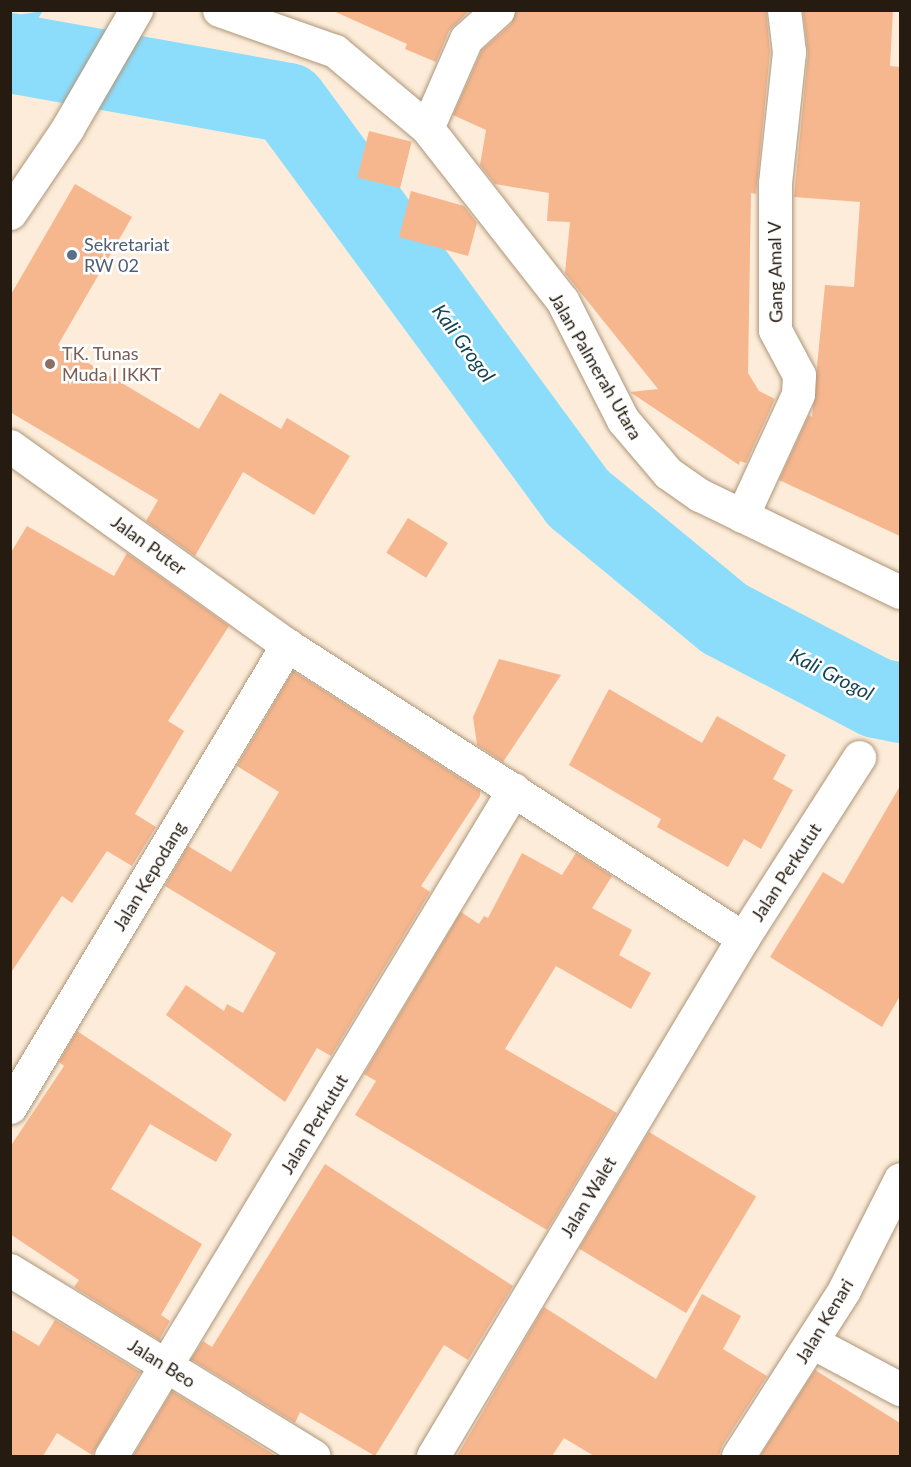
<!DOCTYPE html>
<style>
body{margin:0}
#map{position:relative;width:911px;height:1467px;overflow:hidden;background:#fcecd9;font-family:Lato,sans-serif}
div>[style]{position:absolute}
[style*='--x']{left:calc(var(--x)*1px);top:calc(var(--y)*1px);width:calc(var(--w)*1px);rotate:calc(var(--a)*1deg)}
.water>*{inset:0;background:#8cddfc}
.river>*{height:80px;margin:-40px;padding:0 40px;transform-origin:40px;border-radius:40px;background:#8cddfc}
.building>*{inset:0;background:#f6b78f;transform-origin:0 0}
.roads{filter:drop-shadow(0 0 2px #ae9578) drop-shadow(0 0 2px #ae9578)}
.minor>*{height:33px;margin:-16.5px;padding:0 16.5px;transform-origin:16.5px;border-radius:16.5px;background:#fff}
.tertiary>*{height:33px;margin:-16.5px;padding:0 16.5px;transform-origin:16.5px;border-radius:16.5px;background:#fff}
.dots>*{width:16px;height:16px;translate:-50% -50%;box-sizing:border-box;border:3px solid #fff;border-radius:50%}
span{translate:-50% -50%;white-space:nowrap;text-align:center;line-height:1.15;-webkit-text-stroke:5px #fff;paint-order:stroke}
.service-label{font-size:18px;color:#4e5e75}
.left{translate:0 -50%;text-align:left}
.street-label{font-size:18px;color:#251b10}
.education-label{font-size:18px;color:#785e54}
.water-label{font-size:20px;color:#154454;font-style:italic}
.frame{position:absolute;inset:0;border:12px solid #251b10;pointer-events:none}
</style>
<div id="map">
<div class="water">
<div style="clip-path:polygon(43px 11px,11px 58px,11px 16px)"></div>
</div>
<div class="river">
<div style="--x:10;--y:53;--w:282;--a:10.2"></div>
<div style="--x:288;--y:103;--w:490;--a:53.7"></div>
<div style="--x:578;--y:498;--w:190;--a:39.5"></div>
<div style="--x:725;--y:619;--w:171;--a:27.5"></div>
<div style="--x:877;--y:698;--w:24;--a:12"></div>
</div>
<div class="building">
<div style="clip-path:polygon(331px 10px,470px 10px,449px 31px,436px 62px,405px 49px,407px 44px)"></div>
<div style="clip-path:polygon(516px 10px,766px 10px,770px 52px,756px 194px,751px 193px,748px 373px,759px 391px,775px 399px,746px 463px,740px 461px,739px 465px,630px 392px,658px 389px,565px 273px,570px 222px,547px 221px,549px 193px,495px 184px,480px 165px,486px 130px,453px 115px,482px 50px,511px 24px)"></div>
<div style="clip-path:polygon(803px 10px,893px 10px,890px 66px,900px 67px,900px 536px,779px 480px,809px 415px,812px 417px,825px 285px,854px 287px,860px 202px,794px 197px,808px 54px)"></div>
<div style="left:369px;top:131px;width:44px;height:48px;rotate:14deg"></div>
<div style="clip-path:polygon(75px 184px,132px 217px,58px 345px,199px 429px,220px 393px,281px 429px,287px 418px,350px 456px,314px 515px,243px 472px,195px 556px,146px 521px,158px 500px,10px 412px,10px 296px)"></div>
<div style="clip-path:polygon(411px 191px,464px 206px,477px 223px,468px 256px,399px 237px)"></div>
<div style="left:408px;top:518px;width:47px;height:41px;rotate:32deg"></div>
<div style="clip-path:polygon(27px 526px,114px 576px,127px 553px,229px 626px,168px 721px,184px 731px,135px 814px,156px 827px,132px 866px,107px 851px,72px 903px,62px 896px,10px 974px,10px 554px)"></div>
<div style="clip-path:polygon(499px 659px,561px 675px,503px 762px,477px 745px,473px 717px)"></div>
<div style="clip-path:polygon(293px 671px,480px 791px,480px 796px,421px 886px,430px 892px,331px 1056px,317px 1048px,285px 1102px,166px 1015px,186px 985px,224px 1011px,227px 1004px,243px 1013px,276px 953px,165px 886px,188px 846px,231px 872px,279px 792px,237px 766px)"></div>
<div style="clip-path:polygon(609px 689px,702px 743px,717px 716px,786px 755px,773px 779px,793px 790px,761px 849px,744px 839px,728px 867px,657px 827px,661px 819px,569px 765px)"></div>
<div style="clip-path:polygon(900px 786px,900px 996px,882px 1027px,770px 957px,823px 872px,843px 884px)"></div>
<div style="clip-path:polygon(522px 853px,562px 875px,576px 853px,612px 876px,592px 908px,632px 930px,619px 955px,651px 973px,631px 1009px,556px 966px,505px 1049px,617px 1113px,547px 1230px,355px 1115px,376px 1081px,364px 1074px,461px 912px,479px 924px,484px 916px,488px 918px)"></div>
<div style="clip-path:polygon(77px 1031px,232px 1134px,216px 1162px,150px 1124px,111px 1189px,202px 1244px,161px 1315px,170px 1321px,159px 1340px,74px 1287px,79px 1280px,10px 1234px,10px 1147px,64px 1066px,59px 1062px)"></div>
<div style="left:649px;top:1132px;width:125px;height:136px;rotate:31deg"></div>
<div style="clip-path:polygon(325px 1164px,513px 1286px,468px 1360px,444px 1345px,375px 1456px,300px 1412px,295px 1423px,191px 1359px,203px 1341px,212px 1347px)"></div>
<div style="clip-path:polygon(702px 1294px,741px 1316px,723px 1349px,767px 1376px,722px 1446px,719px 1456px,594px 1456px,564px 1438px,552px 1456px,457px 1456px,544px 1307px,656px 1379px)"></div>
<div style="clip-path:polygon(55px 1320px,140px 1372px,92px 1455px,57px 1433px,43px 1456px,10px 1456px,10px 1329px,39px 1346px)"></div>
<div style="clip-path:polygon(815px 1370px,900px 1423px,900px 1456px,760px 1456px)"></div>
<div style="clip-path:polygon(172px 1391px,276px 1456px,133px 1456px)"></div>
</div>
<div class="roads">
<div class="minor">
<div style="--x:427;--y:128;--w:97;--a:-66.3"></div>
<div style="--x:466;--y:39;--w:43;--a:-42.2"></div>
<div style="--x:10;--y:213;--w:102;--a:-55.8"></div>
<div style="--x:67;--y:129;--w:138;--a:-59.9"></div>
<div style="--x:10;--y:446;--w:341;--a:35.7"></div>
<div style="--x:287;--y:645;--w:542;--a:32.72"></div>
<div style="--x:742;--y:516;--w:134;--a:-65.3"></div>
<div style="--x:798;--y:394;--w:19;--a:-87"></div>
<div style="--x:799;--y:375;--w:51;--a:-118.1"></div>
<div style="--x:775;--y:330;--w:147;--a:-90"></div>
<div style="--x:775;--y:183;--w:132;--a:-83.9"></div>
<div style="--x:789;--y:52;--w:42;--a:-96.8"></div>
<div style="--x:10;--y:1107;--w:539;--a:-59.05"></div>
<div style="--x:10;--y:1270;--w:356;--a:31.5"></div>
<div style="--x:812;--y:1342;--w:100;--a:28.1"></div>
<div style="--x:111;--y:1456;--w:779;--a:-58.86"></div>
<div style="--x:433;--y:1456;--w:604;--a:-59.1"></div>
<div style="--x:743;--y:938;--w:215;--a:-57.3"></div>
<div style="--x:738;--y:1456;--w:197;--a:-57.4"></div>
<div style="--x:844;--y:1290;--w:124;--a:-63.2"></div>
</div>
<div class="tertiary">
<div style="--x:219;--y:10;--w:123;--a:19.5"></div>
<div style="--x:335;--y:51;--w:120;--a:39.9"></div>
<div style="--x:427;--y:128;--w:219;--a:51.9"></div>
<div style="--x:562;--y:300;--w:135;--a:63.1"></div>
<div style="--x:623;--y:420;--w:70;--a:49.7"></div>
<div style="--x:668;--y:473;--w:39;--a:35"></div>
<div style="--x:700;--y:495;--w:222;--a:25.9"></div>
</div>
</div>
<div class="dots">
<div style="left:72px;top:255px;background:#5c6f8a"></div>
<div style="left:50px;top:364px;background:#8d6e63"></div>
</div>
<div class="service-label">
<span class="left" style="left:84px;top:255px">Sekretariat<br>RW 02</span>
</div>
<div class="street-label">
<span style="left:775px;top:272px;rotate:-91deg">Gang Amal V</span>
<span style="left:596px;top:366px;rotate:60deg">Jalan Palmerah Utara</span>
<span style="left:149px;top:545px;rotate:36deg">Jalan Puter</span>
<span style="left:786px;top:872px;rotate:-57deg">Jalan Perkutut</span>
<span style="left:149px;top:876px;rotate:-59deg">Jalan Kepodang</span>
<span style="left:314px;top:1124px;rotate:-59deg">Jalan Perkutut</span>
<span style="left:588px;top:1197px;rotate:-59deg">Jalan Walet</span>
<span style="left:824px;top:1321px;rotate:-59deg">Jalan Kenari</span>
<span style="left:162px;top:1363px;rotate:32deg">Jalan Beo</span>
</div>
<div class="education-label">
<span class="left" style="left:62px;top:364px">TK. Tunas<br>Muda I IKKT</span>
</div>
<div class="water-label">
<span style="left:464px;top:343px;rotate:54deg">Kali Grogol</span>
<span style="left:832px;top:674px;rotate:27deg">Kali Grogol</span>
</div>
<div class="frame"></div>
</div>
